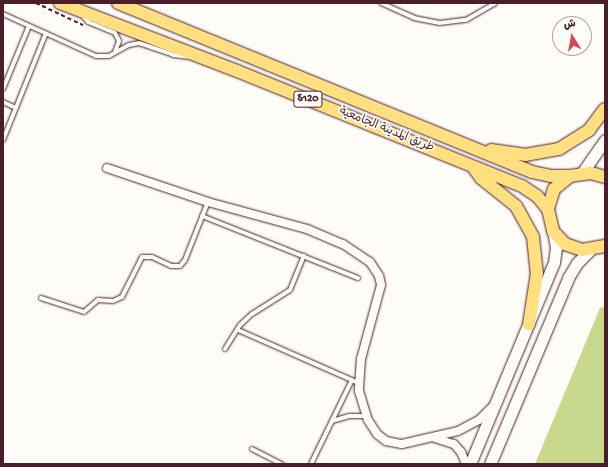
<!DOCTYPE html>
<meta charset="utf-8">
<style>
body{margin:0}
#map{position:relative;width:608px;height:467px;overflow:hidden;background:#fdfcf7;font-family:"Gochi Hand","Playpen Sans Arabic",sans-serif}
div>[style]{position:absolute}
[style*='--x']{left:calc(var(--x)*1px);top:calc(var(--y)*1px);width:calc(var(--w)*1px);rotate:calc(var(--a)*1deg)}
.green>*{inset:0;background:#c8d98d}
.path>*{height:1.5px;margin-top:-0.75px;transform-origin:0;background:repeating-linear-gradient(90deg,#4a1f2b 0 4px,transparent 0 7px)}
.roads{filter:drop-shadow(0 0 1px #4a1f2b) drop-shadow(0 0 1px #4a1f2b)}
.lane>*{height:4px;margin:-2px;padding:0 2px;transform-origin:2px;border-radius:2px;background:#fdfcf7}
.street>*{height:8px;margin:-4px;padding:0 4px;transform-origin:4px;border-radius:4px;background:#fdfcf7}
.secondary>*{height:11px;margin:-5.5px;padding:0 5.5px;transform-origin:5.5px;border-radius:5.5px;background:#fdfcf7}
.primary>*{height:12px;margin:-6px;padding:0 6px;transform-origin:6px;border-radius:6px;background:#ffdf80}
span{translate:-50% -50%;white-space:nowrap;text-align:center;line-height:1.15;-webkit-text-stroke:3.5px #fdfcf7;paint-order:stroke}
.shield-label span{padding:1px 3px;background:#fdfcf7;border:1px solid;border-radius:3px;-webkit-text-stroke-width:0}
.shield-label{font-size:11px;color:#4a1f2b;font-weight:700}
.street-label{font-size:12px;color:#4a1f2b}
.frame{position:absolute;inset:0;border:4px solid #4a1f2b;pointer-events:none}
.north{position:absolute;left:552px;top:16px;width:40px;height:40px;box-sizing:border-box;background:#fdfcf7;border:1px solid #b5a4a5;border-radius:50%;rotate:349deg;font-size:11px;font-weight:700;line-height:16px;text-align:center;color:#4a1f2b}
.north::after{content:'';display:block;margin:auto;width:14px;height:18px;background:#d1495b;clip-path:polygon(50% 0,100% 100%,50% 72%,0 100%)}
</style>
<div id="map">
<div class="green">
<div style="clip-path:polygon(605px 306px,605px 464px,535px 464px,600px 308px)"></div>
</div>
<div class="path">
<div style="--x:36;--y:3;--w:52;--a:25.1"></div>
</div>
<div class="roads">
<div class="lane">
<div style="--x:381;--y:3;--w:36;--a:24"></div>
<div style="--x:414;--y:18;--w:26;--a:11"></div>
<div style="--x:440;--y:23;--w:26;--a:-7"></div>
<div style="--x:466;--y:20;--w:34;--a:-30"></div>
<div style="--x:3;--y:14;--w:102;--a:24.3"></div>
<div style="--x:96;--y:56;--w:13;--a:0"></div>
<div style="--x:109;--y:56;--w:23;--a:-29"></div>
<div style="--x:129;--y:45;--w:10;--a:-11"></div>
<div style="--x:139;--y:43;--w:36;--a:19"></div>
<div style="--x:173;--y:55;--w:17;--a:7"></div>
<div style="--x:82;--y:15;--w:9;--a:49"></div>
<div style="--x:88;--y:22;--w:29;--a:22"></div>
<div style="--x:115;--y:33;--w:9;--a:63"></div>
<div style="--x:119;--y:41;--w:12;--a:110"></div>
<div style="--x:3;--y:89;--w:68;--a:-67.6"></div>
<div style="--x:3;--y:102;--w:14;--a:25"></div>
<div style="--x:3;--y:140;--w:115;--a:-68.1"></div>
<div style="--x:202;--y:216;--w:168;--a:21.7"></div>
<div style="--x:41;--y:298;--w:45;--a:18"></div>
<div style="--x:84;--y:312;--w:18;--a:-41"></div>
<div style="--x:98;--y:300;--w:15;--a:4"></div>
<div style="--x:113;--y:301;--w:10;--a:-24"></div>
<div style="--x:122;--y:297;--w:45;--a:-63.4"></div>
<div style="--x:142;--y:257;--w:10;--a:0"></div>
<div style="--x:152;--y:257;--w:21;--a:25"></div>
<div style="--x:171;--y:266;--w:9;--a:0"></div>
<div style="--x:180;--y:266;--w:8;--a:-50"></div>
<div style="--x:185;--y:260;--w:62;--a:-68.4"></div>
<div style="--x:238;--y:330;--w:132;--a:23.7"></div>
<div style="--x:225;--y:349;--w:28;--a:-58"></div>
<div style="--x:240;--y:325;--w:16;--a:-43"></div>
<div style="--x:252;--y:314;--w:45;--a:-32.3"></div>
<div style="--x:290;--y:290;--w:37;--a:-68"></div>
<div style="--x:332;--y:421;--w:18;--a:-16"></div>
<div style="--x:349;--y:416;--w:18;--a:0"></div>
<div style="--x:252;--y:449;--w:34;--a:27"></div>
<div style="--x:311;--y:464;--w:93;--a:-64"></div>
</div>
<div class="street">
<div style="--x:107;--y:168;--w:107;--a:18.6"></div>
<div style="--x:208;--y:202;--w:103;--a:15.3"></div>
<div style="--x:307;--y:229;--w:39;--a:23"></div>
<div style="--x:343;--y:244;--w:32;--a:34"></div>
<div style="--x:370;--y:262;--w:17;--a:57"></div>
<div style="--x:379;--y:276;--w:9;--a:77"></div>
<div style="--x:381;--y:285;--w:77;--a:105.1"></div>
<div style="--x:361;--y:359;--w:32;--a:94"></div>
<div style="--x:359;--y:391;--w:30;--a:73"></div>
<div style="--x:368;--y:420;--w:17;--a:57"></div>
<div style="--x:377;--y:434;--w:11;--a:38"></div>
<div style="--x:386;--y:441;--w:16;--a:11"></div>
<div style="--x:402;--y:444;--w:57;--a:-13.1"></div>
<div style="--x:458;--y:431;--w:24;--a:-28"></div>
<div style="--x:479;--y:420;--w:18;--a:-45"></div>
<div style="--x:435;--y:438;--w:20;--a:18"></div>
<div style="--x:454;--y:444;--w:11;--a:49"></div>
<div style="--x:461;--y:452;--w:13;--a:67"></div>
</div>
<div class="secondary">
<div style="--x:582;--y:173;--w:40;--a:-55.1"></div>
<div style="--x:470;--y:464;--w:219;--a:-67.4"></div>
<div style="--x:554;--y:262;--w:15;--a:-82"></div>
<div style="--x:556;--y:247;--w:16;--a:-101"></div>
<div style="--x:490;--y:464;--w:202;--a:-67.2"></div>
<div style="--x:568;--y:278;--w:17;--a:-59"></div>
<div style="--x:577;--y:263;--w:18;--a:-45"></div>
</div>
<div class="primary">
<div style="--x:60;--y:3;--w:190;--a:21"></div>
<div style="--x:237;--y:71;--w:307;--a:22"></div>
<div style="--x:522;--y:186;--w:18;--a:34"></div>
<div style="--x:537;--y:196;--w:17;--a:50"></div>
<div style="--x:118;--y:3;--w:447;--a:22.2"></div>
<div style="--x:532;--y:172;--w:19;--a:12"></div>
<div style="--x:551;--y:176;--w:19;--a:0"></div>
<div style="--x:491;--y:150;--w:34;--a:8"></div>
<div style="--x:525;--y:155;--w:35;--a:-10"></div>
<div style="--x:559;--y:149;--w:36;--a:-32"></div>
<div style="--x:589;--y:130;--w:26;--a:-53"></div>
<div style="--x:473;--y:167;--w:14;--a:54"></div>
<div style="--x:481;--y:178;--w:45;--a:38.7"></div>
<div style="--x:516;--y:206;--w:35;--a:61"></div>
<div style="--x:533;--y:237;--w:36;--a:84"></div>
<div style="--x:537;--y:273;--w:52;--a:98.9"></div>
<div style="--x:605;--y:177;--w:15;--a:-164"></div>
<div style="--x:591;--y:173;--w:21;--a:172"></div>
<div style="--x:570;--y:176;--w:21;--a:141"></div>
<div style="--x:554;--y:189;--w:21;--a:107"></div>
<div style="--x:548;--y:209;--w:23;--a:77"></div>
<div style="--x:553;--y:231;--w:18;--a:47"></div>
<div style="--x:565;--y:244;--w:18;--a:19"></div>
<div style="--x:582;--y:250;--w:23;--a:-10"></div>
</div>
</div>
<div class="shield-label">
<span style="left:308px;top:99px">S120</span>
</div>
<div class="street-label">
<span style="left:386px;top:131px;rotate:22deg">طريق المدينة الجامعية</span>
</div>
<div class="frame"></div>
<div class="north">ش</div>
</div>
